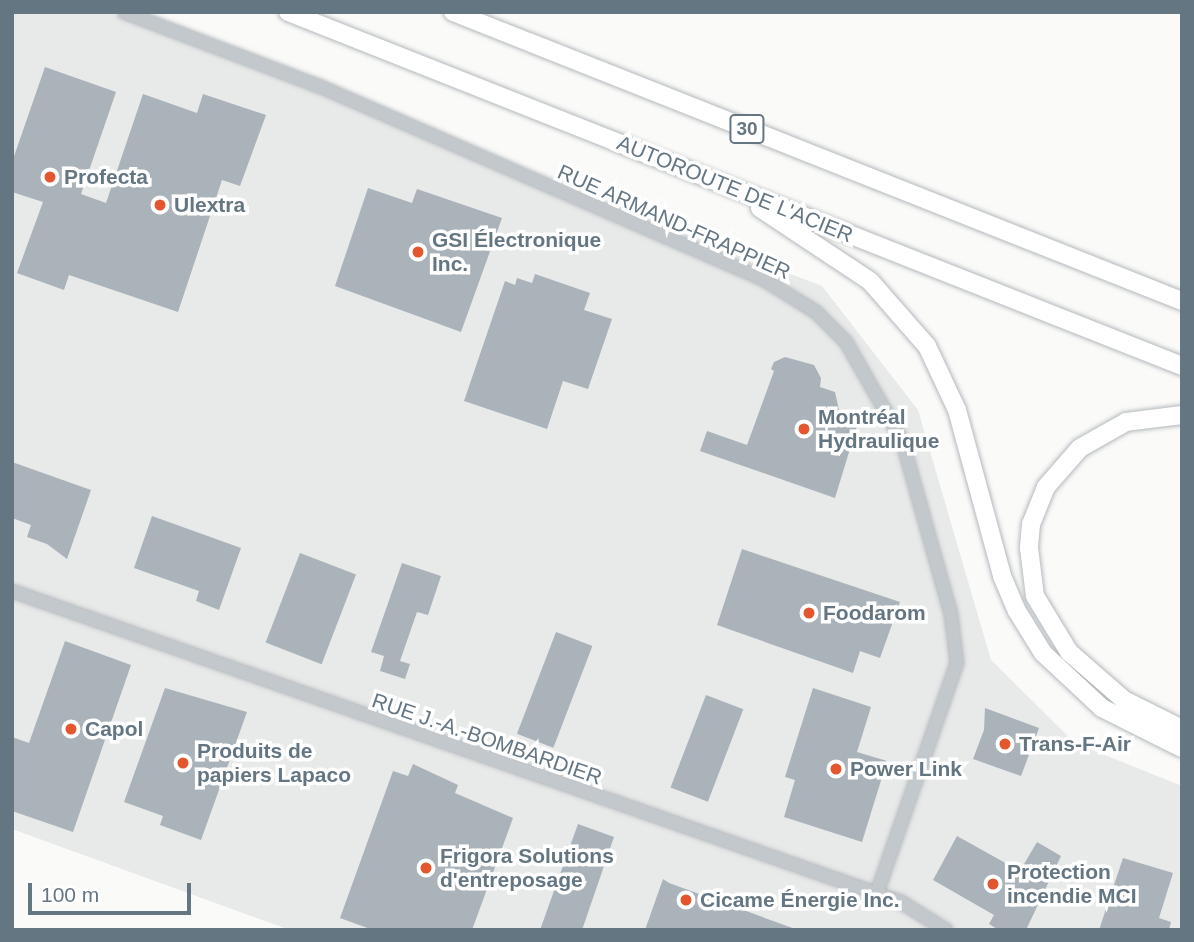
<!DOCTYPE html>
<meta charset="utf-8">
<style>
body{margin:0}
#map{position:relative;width:1194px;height:942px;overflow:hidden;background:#fafaf8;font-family:Arial,sans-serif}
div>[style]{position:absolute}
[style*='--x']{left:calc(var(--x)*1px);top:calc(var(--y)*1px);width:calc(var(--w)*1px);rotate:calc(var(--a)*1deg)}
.built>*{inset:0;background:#e8e9e9}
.building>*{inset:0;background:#aab3b9;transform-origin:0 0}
.roads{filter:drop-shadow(0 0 2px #b4b9bd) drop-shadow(0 0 2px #b4b9bd)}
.minor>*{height:12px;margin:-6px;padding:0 6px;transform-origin:6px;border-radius:6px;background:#c3c8cc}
.highway>*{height:18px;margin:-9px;padding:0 9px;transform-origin:9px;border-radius:9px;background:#fff}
.dots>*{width:19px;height:19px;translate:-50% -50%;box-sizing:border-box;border:4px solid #fff;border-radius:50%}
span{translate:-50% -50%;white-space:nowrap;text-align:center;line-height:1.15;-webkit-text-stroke:7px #fff;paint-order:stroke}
.shield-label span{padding:2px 5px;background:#fff;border:2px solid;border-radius:5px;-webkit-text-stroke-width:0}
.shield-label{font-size:19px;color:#657683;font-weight:700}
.poi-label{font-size:21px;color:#657683;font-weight:700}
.left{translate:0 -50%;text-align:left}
.street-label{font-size:21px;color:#657683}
.frame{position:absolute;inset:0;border:14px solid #657683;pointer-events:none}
.scale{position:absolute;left:28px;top:883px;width:163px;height:32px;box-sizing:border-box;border:4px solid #657683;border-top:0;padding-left:9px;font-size:21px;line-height:24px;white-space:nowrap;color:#657683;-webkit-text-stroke:5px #fff;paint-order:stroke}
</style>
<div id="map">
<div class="built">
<div style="clip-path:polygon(12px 12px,108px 12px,822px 286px,918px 410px,991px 660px,1075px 743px,1182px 786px,1182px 930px,290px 930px,12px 829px)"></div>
</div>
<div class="building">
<div style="clip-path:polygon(45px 67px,116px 92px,81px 194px,106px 203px,143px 94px,197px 113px,203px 94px,266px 115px,240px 186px,222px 180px,178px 312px,69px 275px,64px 290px,17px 273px,43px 202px,12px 192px,12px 162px)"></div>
<div style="clip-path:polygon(368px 188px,412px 203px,417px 189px,502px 218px,461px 332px,335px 286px)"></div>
<div style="clip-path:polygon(535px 274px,590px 293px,584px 310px,612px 319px,588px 389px,563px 381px,547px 429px,464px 401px,505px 281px,515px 285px,517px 278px,532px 283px)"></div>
<div style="clip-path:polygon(785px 357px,814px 365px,821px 378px,820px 387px,835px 392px,839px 410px,857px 426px,835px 498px,700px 451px,707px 431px,747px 445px,774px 371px,771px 369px,774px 362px)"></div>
<div style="clip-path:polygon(12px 462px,91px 490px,67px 559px,47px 544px,27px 537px,31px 525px,12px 518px)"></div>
<div style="clip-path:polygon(152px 516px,241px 548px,219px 610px,196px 601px,199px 591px,134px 568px)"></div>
<div style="clip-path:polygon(742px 549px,900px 602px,880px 658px,860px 651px,853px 673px,717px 625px)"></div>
<div style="left:300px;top:553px;width:60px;height:96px;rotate:21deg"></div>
<div style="clip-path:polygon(402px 563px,441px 576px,428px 615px,417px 612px,400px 661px,410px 664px,405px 679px,380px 671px,384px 656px,371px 652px)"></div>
<div style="left:556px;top:632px;width:39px;height:109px;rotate:21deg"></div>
<div style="clip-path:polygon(65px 641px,131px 665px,73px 832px,12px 811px,12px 737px,29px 743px)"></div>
<div style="clip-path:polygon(165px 688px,247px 712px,201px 840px,160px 825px,163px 816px,124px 802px)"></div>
<div style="clip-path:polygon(813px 688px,871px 707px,857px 752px,887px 761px,862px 842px,784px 817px,795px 780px,785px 777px)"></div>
<div style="left:706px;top:695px;width:40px;height:99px;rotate:21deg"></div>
<div style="clip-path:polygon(985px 708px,1039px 728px,1021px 776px,973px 759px,984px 730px)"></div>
<div style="clip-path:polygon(413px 764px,458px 785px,455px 793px,513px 818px,472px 930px,373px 930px,340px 918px,393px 771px,408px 776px)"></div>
<div style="clip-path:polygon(578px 824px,614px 837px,582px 930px,540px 930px)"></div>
<div style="clip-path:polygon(957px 836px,1020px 871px,1037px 842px,1061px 856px,1026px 930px,999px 930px,989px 924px,994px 915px,933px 880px)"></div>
<div style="clip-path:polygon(1123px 858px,1173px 873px,1159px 918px,1171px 922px,1169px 930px,1099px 930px)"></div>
<div style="clip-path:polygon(663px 879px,669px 883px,798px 930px,645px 930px)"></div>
</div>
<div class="roads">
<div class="minor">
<div style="--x:124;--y:12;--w:209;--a:20.8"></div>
<div style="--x:319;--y:86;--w:482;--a:23.5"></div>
<div style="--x:761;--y:278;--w:65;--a:31.7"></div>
<div style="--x:816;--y:312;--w:42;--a:45"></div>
<div style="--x:846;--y:342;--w:113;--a:60.3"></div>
<div style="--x:902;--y:440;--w:181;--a:74.3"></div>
<div style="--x:951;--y:614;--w:49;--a:83"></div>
<div style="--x:957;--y:663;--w:247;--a:109.2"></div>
<div style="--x:12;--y:591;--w:942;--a:19.28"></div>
<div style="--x:901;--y:902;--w:53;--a:31.9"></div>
</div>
<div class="highway">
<div style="--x:288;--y:12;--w:962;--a:21.6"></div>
<div style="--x:453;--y:12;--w:784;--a:21.63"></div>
<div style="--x:760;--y:208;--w:132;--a:33.6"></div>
<div style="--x:870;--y:281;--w:86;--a:48.8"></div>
<div style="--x:927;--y:346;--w:71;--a:64.9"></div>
<div style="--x:957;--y:410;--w:172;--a:74.8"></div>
<div style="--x:1002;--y:576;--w:38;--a:67"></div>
<div style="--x:1017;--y:611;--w:49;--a:58.2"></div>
<div style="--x:1043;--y:653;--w:81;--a:43"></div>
<div style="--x:1102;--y:708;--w:89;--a:26.6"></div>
<div style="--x:1182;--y:415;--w:56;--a:172.9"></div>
<div style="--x:1126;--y:422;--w:53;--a:150.5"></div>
<div style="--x:1080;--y:448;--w:52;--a:131.1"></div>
<div style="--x:1046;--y:487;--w:40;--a:112"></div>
<div style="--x:1031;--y:524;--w:24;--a:95"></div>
<div style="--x:1029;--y:548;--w:48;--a:82.9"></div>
<div style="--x:1035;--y:596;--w:66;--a:58.7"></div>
<div style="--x:1069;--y:652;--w:73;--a:41.1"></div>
<div style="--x:1124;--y:700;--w:65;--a:26.6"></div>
</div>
</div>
<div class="dots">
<div style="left:50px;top:177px;background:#e4572e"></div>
<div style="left:160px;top:205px;background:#e4572e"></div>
<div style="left:418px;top:252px;background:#e4572e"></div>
<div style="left:804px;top:429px;background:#e4572e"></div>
<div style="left:809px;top:613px;background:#e4572e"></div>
<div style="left:71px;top:729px;background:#e4572e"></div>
<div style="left:1005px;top:744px;background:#e4572e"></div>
<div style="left:183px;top:763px;background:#e4572e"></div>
<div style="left:836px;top:769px;background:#e4572e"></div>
<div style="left:426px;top:868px;background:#e4572e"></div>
<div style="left:993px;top:884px;background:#e4572e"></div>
<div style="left:686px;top:900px;background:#e4572e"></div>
</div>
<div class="shield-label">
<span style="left:747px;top:129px">30</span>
</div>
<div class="poi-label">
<span class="left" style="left:64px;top:177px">Profecta</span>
<span class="left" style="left:174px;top:205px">Ulextra</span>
<span class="left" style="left:432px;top:252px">GSI Électronique<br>Inc.</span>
<span class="left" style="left:818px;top:429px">Montréal<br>Hydraulique</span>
<span class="left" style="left:823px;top:613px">Foodarom</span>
<span class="left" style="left:85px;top:729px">Capol</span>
<span class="left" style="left:1019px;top:744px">Trans-F-Air</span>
<span class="left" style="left:197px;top:763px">Produits de<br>papiers Lapaco</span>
<span class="left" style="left:850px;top:769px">Power Link</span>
<span class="left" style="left:440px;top:868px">Frigora Solutions<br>d'entreposage</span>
<span class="left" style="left:1007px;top:884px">Protection<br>incendie MCI</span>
<span class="left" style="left:700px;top:900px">Cicame Énergie Inc.</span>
</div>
<div class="street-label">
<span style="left:735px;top:189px;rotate:22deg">AUTOROUTE DE L'ACIER</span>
<span style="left:674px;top:222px;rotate:24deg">RUE ARMAND-FRAPPIER</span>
<span style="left:487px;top:739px;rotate:19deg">RUE J.-A.-BOMBARDIER</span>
</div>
<div class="frame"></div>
<div class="scale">100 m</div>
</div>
